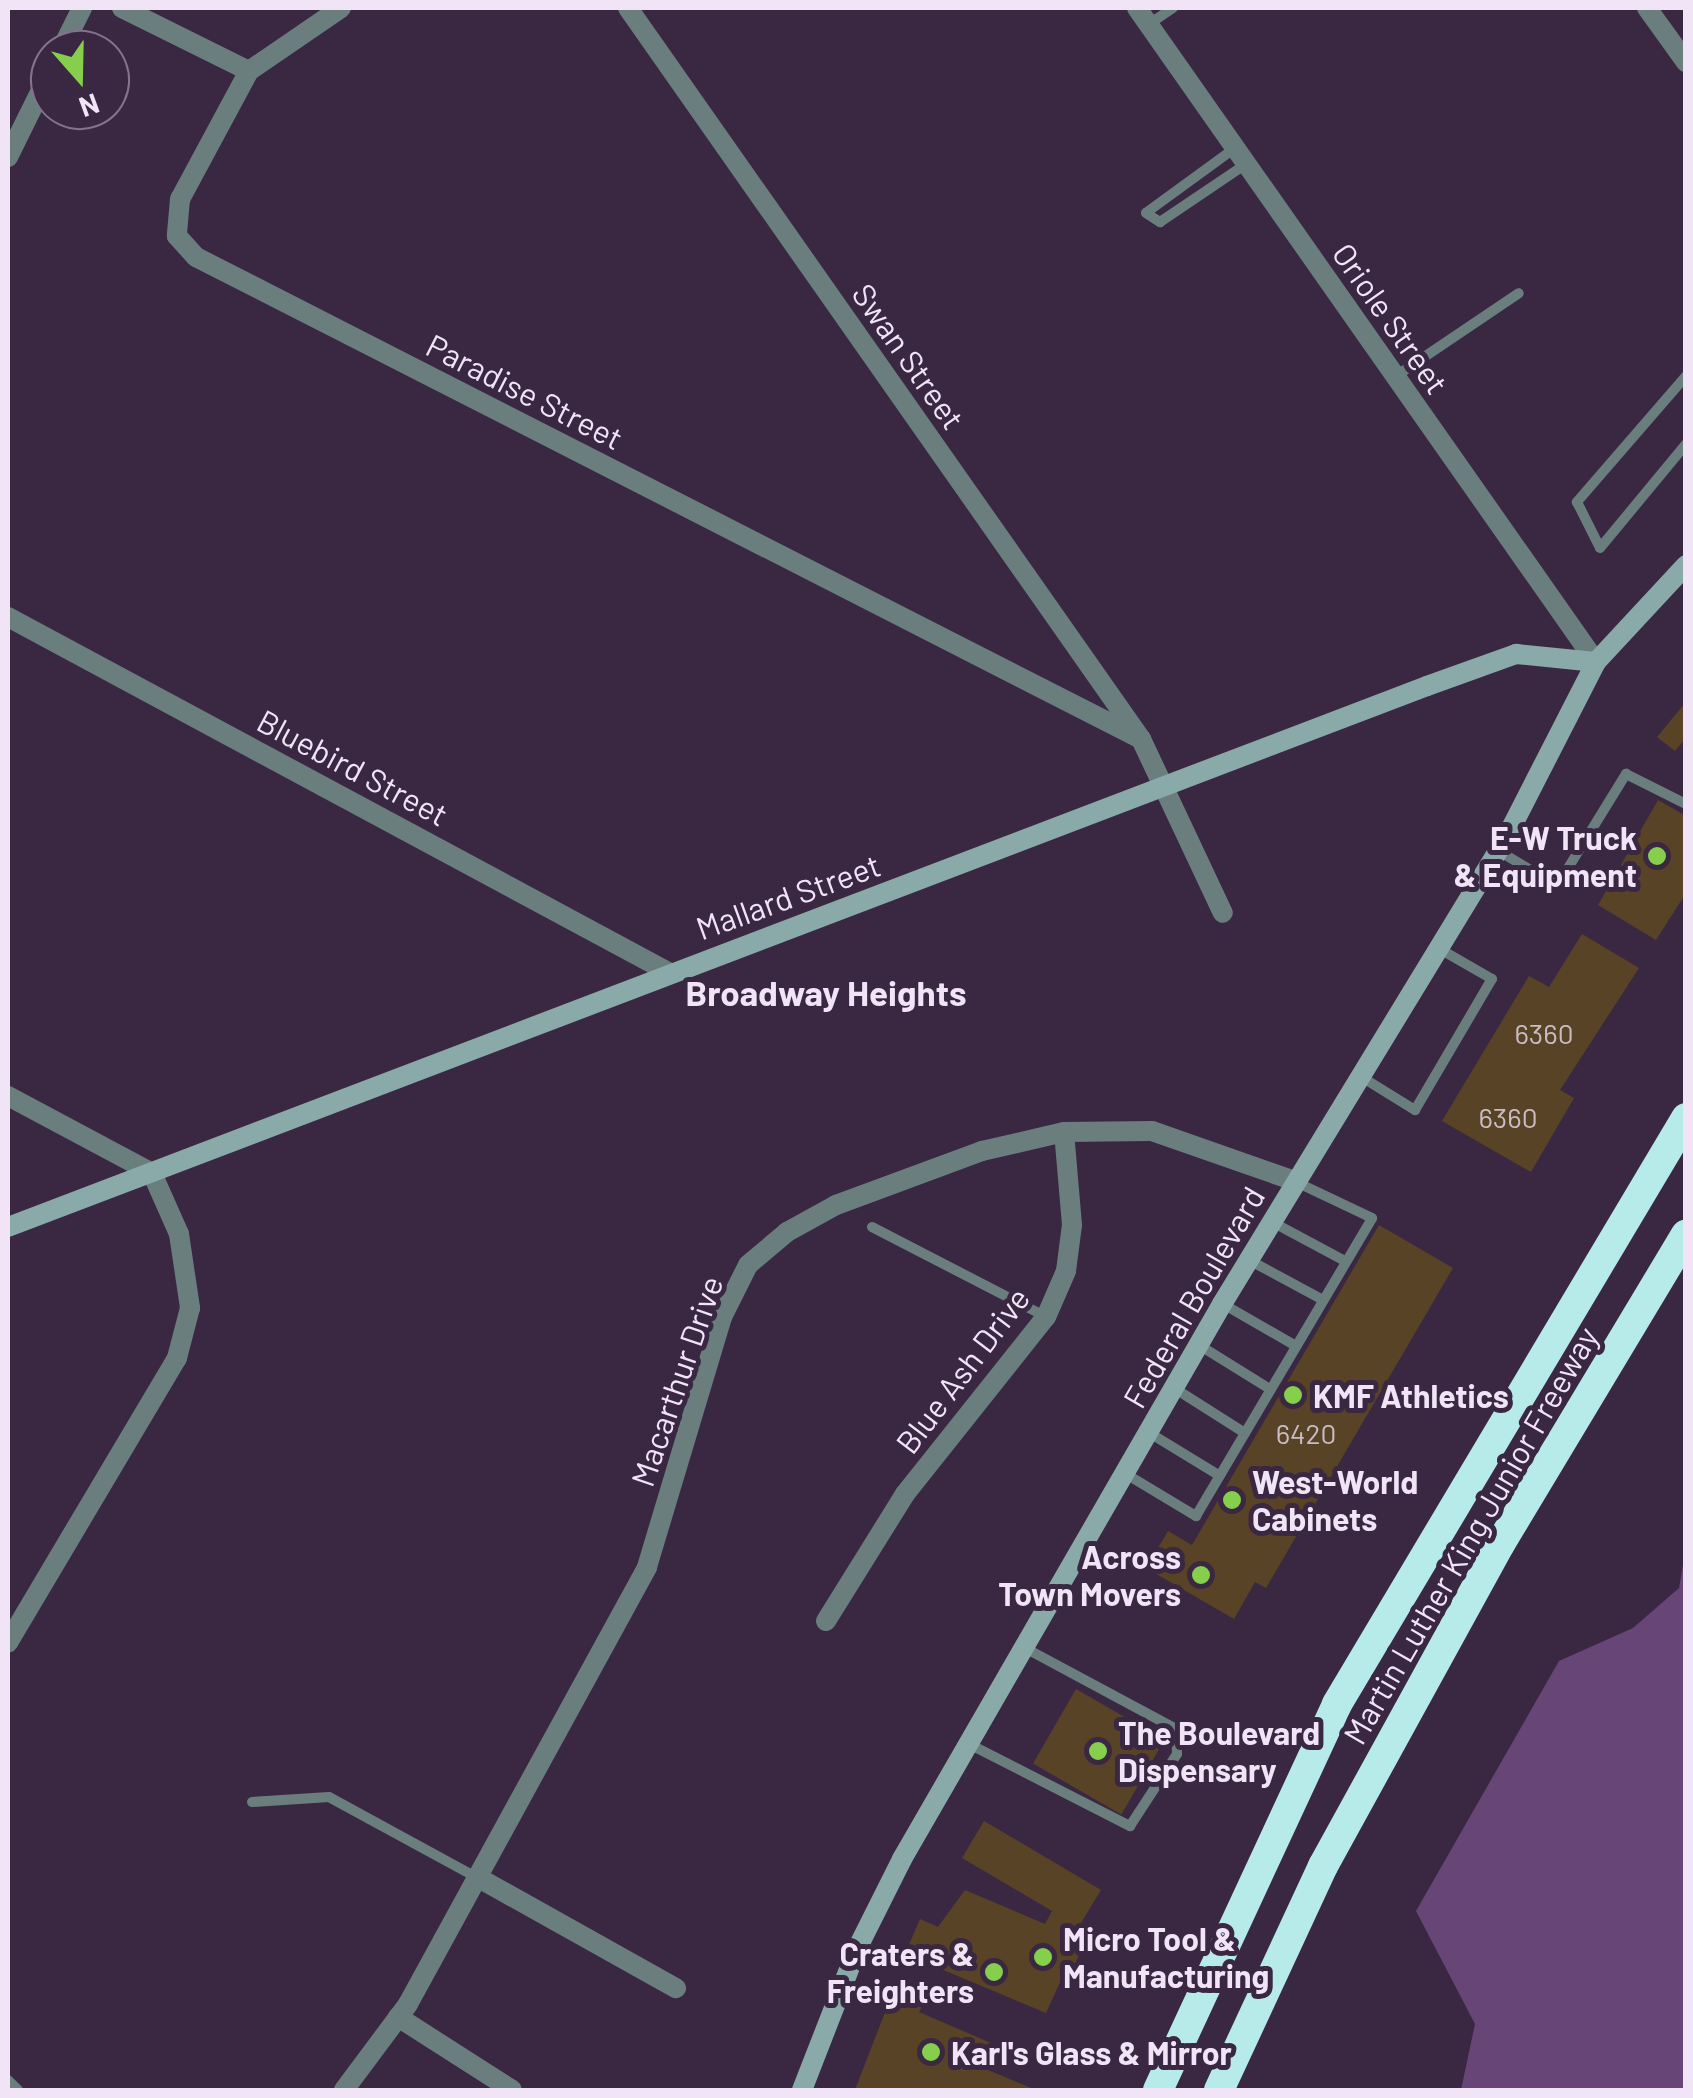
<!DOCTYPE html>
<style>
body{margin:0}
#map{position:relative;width:1693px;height:2098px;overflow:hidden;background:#3a2843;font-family:Barlow,sans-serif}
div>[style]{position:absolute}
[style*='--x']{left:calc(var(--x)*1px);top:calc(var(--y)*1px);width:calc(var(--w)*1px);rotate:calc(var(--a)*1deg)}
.green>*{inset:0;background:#674577}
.building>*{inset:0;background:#584326;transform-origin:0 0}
.lane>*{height:10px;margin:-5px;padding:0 5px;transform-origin:5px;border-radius:5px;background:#6a7e7e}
.street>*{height:20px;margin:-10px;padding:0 10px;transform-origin:10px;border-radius:10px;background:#6a7e7e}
.secondary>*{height:20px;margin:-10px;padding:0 10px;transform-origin:10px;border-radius:10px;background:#89aaa9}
.highway>*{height:30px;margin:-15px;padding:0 15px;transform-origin:15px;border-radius:15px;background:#b7ebe9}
.dots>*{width:28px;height:28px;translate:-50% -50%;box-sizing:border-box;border:5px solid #3a2843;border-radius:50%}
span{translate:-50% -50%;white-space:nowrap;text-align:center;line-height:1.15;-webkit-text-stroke:10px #3a2843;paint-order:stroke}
.number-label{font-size:28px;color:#cabcc2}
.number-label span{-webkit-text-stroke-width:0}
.street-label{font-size:32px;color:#f0e4f6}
.poi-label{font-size:32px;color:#f0e4f6;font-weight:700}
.right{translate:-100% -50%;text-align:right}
.left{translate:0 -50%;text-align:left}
.neighbourhood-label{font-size:35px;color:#f0e4f6;font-weight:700}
.frame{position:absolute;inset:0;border:10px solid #f0e4f6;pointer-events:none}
.north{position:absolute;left:30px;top:30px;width:100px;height:100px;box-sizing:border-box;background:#3a2843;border:2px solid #83738b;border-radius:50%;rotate:160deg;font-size:28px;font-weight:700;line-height:40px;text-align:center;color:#f0e4f6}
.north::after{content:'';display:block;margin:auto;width:35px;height:45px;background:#85cf4c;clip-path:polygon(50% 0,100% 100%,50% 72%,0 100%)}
</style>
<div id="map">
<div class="green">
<div style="clip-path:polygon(1685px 1553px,1685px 2090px,1461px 2090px,1475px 2024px,1416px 1911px,1559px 1661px,1633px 1628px,1679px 1588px)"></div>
</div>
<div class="building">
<div style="clip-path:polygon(1686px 702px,1686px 738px,1675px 751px,1657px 737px)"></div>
<div style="clip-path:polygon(1658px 800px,1686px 816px,1686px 893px,1656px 940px,1598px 905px)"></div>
<div style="clip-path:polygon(1582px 934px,1639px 968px,1560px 1090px,1574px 1098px,1531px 1172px,1442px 1121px,1529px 976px,1549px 987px)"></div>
<div style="clip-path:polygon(1379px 1225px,1453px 1268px,1266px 1588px,1255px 1582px,1234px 1619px,1146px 1568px,1168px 1531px,1192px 1545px)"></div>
<div style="left:1076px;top:1689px;width:102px;height:86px;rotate:30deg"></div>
<div style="clip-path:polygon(984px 1821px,1101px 1890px,1078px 1928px,1089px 1932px,1067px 1982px,1061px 1980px,1046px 2013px,905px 1954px,920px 1919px,938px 1927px,965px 1890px,1045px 1924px,1052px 1911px,962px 1858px)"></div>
<div style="clip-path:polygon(894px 1989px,923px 2005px,919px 2012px,998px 2046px,988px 2070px,1036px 2090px,855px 2090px)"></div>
</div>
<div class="lane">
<div style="--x:1149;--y:24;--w:29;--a:-34"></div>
<div style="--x:1235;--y:148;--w:110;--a:143.9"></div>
<div style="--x:1146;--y:213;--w:17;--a:33"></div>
<div style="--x:1160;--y:222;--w:104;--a:-34"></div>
<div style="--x:1396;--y:376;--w:148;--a:-34"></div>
<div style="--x:1686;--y:376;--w:167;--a:130.9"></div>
<div style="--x:1577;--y:502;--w:51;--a:63.4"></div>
<div style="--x:1600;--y:548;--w:135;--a:-50.4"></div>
<div style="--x:1499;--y:851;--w:68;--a:31.1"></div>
<div style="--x:1557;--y:886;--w:132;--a:-58.4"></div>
<div style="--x:1626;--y:774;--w:67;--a:26.6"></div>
<div style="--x:1360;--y:1076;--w:65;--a:31.7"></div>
<div style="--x:1415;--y:1110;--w:152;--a:-59.6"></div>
<div style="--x:1492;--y:979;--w:62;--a:-150.1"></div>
<div style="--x:1272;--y:1222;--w:83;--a:28.1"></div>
<div style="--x:872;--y:1227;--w:196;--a:27.3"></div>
<div style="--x:1249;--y:1260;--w:84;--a:28.4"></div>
<div style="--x:1223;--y:1304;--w:84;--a:29.9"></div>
<div style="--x:1199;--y:1345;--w:84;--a:31.8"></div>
<div style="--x:1174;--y:1388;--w:84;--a:32.4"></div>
<div style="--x:1148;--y:1432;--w:84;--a:31.4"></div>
<div style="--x:1126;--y:1474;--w:82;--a:31"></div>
<div style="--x:1196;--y:1516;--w:346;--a:-59.4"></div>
<div style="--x:1372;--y:1218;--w:84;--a:-154.7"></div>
<div style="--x:969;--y:1744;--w:181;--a:27"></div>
<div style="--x:1130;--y:1826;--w:86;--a:-56.9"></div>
<div style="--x:1177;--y:1754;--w:25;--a:-92"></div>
<div style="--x:1176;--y:1729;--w:171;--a:-151.8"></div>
<div style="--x:252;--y:1802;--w:77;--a:-3.7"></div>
<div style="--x:329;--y:1797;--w:167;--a:28.6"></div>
<div style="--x:8;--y:2080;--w:14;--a:45"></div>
</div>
<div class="street">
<div style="--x:122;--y:8;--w:142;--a:26.4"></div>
<div style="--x:341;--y:8;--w:112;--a:145.6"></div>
<div style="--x:249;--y:71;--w:145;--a:118.3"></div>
<div style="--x:180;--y:199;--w:37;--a:95"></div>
<div style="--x:177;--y:236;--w:28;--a:48"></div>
<div style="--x:196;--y:257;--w:1061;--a:27.02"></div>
<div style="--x:628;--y:8;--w:893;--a:54.94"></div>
<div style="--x:1141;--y:739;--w:192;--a:64.8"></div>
<div style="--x:1137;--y:8;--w:799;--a:54.94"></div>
<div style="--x:1647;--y:8;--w:67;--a:54.2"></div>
<div style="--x:61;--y:50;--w:47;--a:-63.4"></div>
<div style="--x:8;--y:157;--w:95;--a:-63.7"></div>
<div style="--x:8;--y:617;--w:749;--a:28.27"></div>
<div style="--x:8;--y:1096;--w:163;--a:28.1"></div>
<div style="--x:152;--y:1173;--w:67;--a:66.1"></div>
<div style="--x:179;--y:1234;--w:75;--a:81.5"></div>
<div style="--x:190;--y:1308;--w:52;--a:104.6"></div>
<div style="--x:177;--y:1358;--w:331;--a:120.7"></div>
<div style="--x:826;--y:1621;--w:150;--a:-58.1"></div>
<div style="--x:905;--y:1494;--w:226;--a:-51.5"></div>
<div style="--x:1046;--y:1317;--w:50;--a:-66.5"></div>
<div style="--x:1066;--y:1271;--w:46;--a:-82.6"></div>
<div style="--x:1072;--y:1225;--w:93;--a:-94.9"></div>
<div style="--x:477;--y:1877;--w:228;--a:29.2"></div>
<div style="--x:398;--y:2017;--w:135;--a:32.6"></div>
<div style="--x:344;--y:2090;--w:107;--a:-53.3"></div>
<div style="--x:408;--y:2004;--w:498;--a:-61.3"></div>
<div style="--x:647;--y:1567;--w:261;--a:-73.3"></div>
<div style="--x:722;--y:1317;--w:58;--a:-63.4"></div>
<div style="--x:748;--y:1265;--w:51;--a:-40.2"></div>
<div style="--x:787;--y:1232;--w:56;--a:-28.9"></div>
<div style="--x:836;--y:1205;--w:156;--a:-20.3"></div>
<div style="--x:982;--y:1151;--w:84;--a:-13"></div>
<div style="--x:1064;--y:1132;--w:88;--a:-0.7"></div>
<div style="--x:1152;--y:1131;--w:151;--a:19.3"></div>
</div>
<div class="secondary">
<div style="--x:8;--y:1227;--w:1519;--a:-20.87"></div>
<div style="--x:1427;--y:686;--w:95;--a:-19.8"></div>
<div style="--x:1516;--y:654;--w:80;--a:5.7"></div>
<div style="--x:802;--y:2090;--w:151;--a:-68.7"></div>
<div style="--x:857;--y:1949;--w:101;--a:-63.4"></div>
<div style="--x:902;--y:1859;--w:641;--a:-60.03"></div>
<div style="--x:1222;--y:1304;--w:546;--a:-58.64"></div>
<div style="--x:1506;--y:838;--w:198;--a:-62.9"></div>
<div style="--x:1596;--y:662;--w:132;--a:-47.1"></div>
</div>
<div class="highway">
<div style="--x:1158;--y:2090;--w:425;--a:-65.1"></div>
<div style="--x:1337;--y:1704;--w:682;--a:-59.22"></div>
<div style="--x:1219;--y:2090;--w:247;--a:-65.1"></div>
<div style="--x:1323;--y:1866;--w:367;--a:-61.2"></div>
<div style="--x:1500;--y:1544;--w:361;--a:-59"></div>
</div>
<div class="dots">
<div style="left:1657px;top:856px;background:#85cf4c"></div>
<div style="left:1293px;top:1395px;background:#85cf4c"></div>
<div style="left:1232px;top:1500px;background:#85cf4c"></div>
<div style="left:1201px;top:1575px;background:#85cf4c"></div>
<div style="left:1098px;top:1751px;background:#85cf4c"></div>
<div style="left:1043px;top:1957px;background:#85cf4c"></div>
<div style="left:994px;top:1972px;background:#85cf4c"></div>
<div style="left:931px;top:2052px;background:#85cf4c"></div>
</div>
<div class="number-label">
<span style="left:1544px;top:1033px">6360</span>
<span style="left:1508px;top:1117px">6360</span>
<span style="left:1306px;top:1433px">6420</span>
</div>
<div class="street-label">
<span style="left:1391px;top:318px;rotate:55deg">Oriole Street</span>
<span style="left:909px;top:356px;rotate:55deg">Swan Street</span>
<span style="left:525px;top:391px;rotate:27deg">Paradise Street</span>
<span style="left:353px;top:767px;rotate:28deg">Bluebird Street</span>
<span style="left:788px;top:896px;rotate:-20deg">Mallard Street</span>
<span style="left:1193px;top:1297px;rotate:-60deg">Federal Boulevard</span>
<span style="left:962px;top:1370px;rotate:-53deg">Blue Ash Drive</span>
<span style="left:676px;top:1381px;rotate:-71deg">Macarthur Drive</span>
<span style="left:1470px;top:1535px;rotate:-60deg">Martin Luther King Junior Freeway</span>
</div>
<div class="poi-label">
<span class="right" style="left:1637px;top:856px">E-W Truck<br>&amp; Equipment</span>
<span class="left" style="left:1313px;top:1395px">KMF Athletics</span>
<span class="left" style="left:1252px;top:1500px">West-World<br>Cabinets</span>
<span class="right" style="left:1181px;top:1575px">Across<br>Town Movers</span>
<span class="left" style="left:1118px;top:1751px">The Boulevard<br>Dispensary</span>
<span class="left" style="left:1063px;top:1957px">Micro Tool &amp;<br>Manufacturing</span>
<span class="right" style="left:974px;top:1972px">Craters &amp;<br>Freighters</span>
<span class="left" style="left:951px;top:2052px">Karl's Glass &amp; Mirror</span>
</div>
<div class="neighbourhood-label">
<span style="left:826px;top:992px">Broadway Heights</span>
</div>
<div class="frame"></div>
<div class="north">N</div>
</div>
